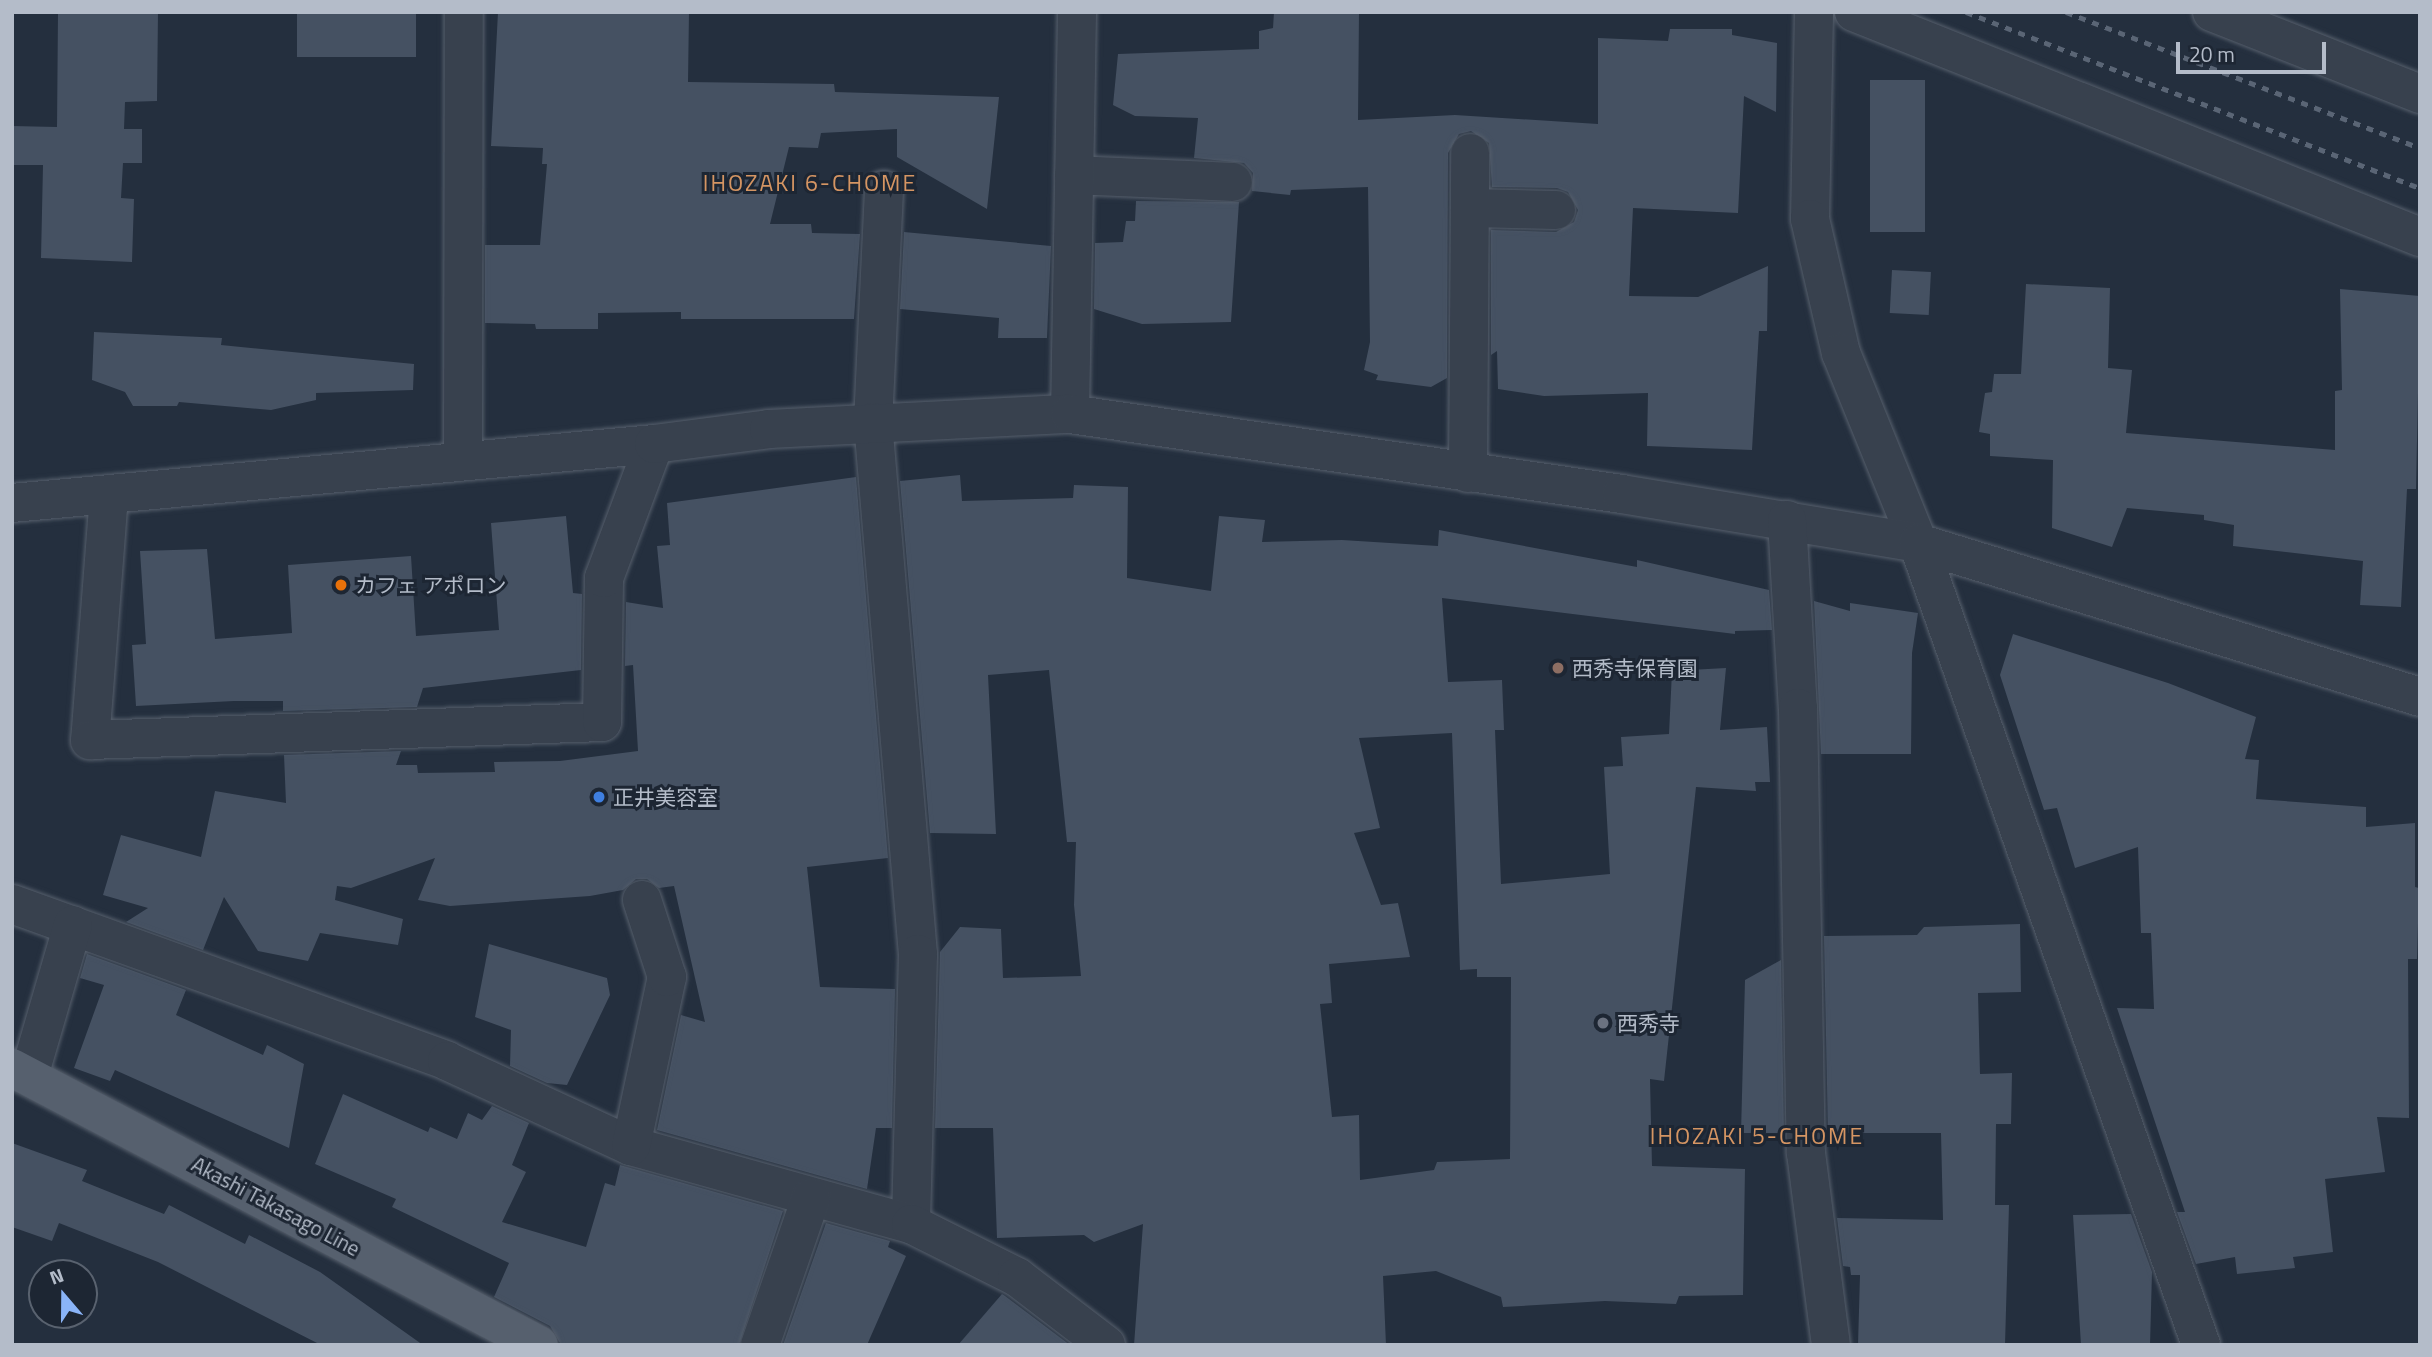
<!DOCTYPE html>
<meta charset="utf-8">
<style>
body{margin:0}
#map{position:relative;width:2432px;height:1357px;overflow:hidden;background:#242f3e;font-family:"Titillium Web","Noto Sans JP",sans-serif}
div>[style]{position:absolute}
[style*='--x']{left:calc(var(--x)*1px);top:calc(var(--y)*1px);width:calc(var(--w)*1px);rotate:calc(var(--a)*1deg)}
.building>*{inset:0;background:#455162;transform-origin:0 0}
.roads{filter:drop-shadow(0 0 2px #565f6c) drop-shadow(0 0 2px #565f6c)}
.minor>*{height:38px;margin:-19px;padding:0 19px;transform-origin:19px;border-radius:19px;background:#38414e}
.major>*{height:38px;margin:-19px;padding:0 19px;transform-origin:19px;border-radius:19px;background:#56606e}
.rail>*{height:5px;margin-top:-2.5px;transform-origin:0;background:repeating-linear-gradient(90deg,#5a6575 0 7px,transparent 0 14px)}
.dots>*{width:19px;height:19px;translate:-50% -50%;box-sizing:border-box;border:4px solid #1d2633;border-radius:50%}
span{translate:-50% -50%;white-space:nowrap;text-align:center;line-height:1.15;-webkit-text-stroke:6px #1d2633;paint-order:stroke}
.poi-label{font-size:21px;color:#b4bcc9}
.left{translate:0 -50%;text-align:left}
.street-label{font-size:21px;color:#b4bcc9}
.neighbourhood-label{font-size:23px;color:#d59563;letter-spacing:2px}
.frame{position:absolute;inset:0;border:14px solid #b4bcc9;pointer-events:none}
.north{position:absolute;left:28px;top:1259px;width:70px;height:70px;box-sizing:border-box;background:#1d2633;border:2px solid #59626f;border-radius:50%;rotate:340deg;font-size:19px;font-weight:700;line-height:28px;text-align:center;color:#b4bcc9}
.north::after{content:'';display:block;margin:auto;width:24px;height:32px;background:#8ab4f8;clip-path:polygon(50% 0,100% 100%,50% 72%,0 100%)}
.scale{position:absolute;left:2176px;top:42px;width:150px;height:32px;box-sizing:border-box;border:4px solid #b4bcc9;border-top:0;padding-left:9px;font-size:21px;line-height:24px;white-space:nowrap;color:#b4bcc9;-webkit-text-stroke:5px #1d2633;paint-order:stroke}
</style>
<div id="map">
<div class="building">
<div style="clip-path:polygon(58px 12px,158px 12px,157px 101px,125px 102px,124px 129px,142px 129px,142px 163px,123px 163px,121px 198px,134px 199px,132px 262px,41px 258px,43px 165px,12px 165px,12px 126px,57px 127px)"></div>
<div style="left:297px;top:12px;width:119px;height:45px"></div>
<div style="clip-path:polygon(498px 12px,689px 12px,688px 82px,834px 84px,835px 92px,999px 97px,987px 209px,897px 157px,897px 129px,821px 133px,818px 148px,789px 147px,770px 224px,811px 224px,812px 233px,860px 234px,854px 319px,681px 319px,681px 312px,598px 313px,598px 329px,536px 329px,535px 324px,485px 323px,485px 245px,540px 245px,547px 164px,542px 164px,543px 148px,491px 146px)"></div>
<div style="clip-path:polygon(1274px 12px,1359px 12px,1358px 120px,1455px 115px,1598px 124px,1598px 38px,1668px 41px,1670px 29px,1732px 29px,1732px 35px,1777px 43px,1776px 112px,1744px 96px,1738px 213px,1633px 208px,1629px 296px,1698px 297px,1768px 266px,1767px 331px,1759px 331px,1752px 450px,1647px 446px,1648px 393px,1544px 396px,1498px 389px,1497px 351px,1491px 355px,1491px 230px,1556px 232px,1574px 222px,1578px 210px,1568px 192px,1557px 188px,1492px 187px,1489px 143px,1471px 131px,1459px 134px,1448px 153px,1447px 378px,1431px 387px,1376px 380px,1378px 375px,1364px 370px,1370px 342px,1368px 187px,1291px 190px,1290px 195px,1252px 191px,1253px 173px,1244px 163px,1194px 158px,1198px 118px,1135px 116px,1113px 105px,1118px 54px,1259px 49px,1259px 31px,1273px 28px)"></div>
<div style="left:1870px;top:80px;width:55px;height:152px"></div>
<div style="clip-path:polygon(1136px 201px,1239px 202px,1231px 322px,1142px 324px,1094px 309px,1095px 243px,1123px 242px,1126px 221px,1135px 221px)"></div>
<div style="clip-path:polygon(904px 232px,1051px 246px,1047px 338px,998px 338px,999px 318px,900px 309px)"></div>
<div style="left:1892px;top:270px;width:39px;height:43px;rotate:3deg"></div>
<div style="clip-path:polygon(2026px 284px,2110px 288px,2108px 368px,2132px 370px,2126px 433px,2335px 450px,2335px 391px,2342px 390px,2340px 289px,2420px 296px,2416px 489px,2407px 489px,2401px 607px,2360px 605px,2363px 561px,2233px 546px,2234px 525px,2204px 520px,2204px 515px,2127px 508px,2112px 547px,2052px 528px,2053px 460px,1990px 456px,1990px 434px,1979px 432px,1985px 393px,1992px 392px,1994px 374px,2021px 374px)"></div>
<div style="clip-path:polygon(94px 332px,222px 338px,221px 345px,414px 364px,413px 390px,316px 393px,316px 400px,271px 410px,179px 402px,177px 406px,133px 406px,125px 392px,92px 380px)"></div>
<div style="clip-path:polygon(evenodd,960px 475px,962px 501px,1073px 498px,1074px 485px,1128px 487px,1127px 578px,1211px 591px,1219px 516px,1265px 520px,1262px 542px,1342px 540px,1438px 546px,1439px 530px,1637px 567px,1637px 560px,1769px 590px,1772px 630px,1735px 631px,1735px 634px,1442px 598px,1448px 682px,1502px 680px,1504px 730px,1495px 730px,1501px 884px,1610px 874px,1604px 767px,1623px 766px,1621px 737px,1669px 734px,1672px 671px,1726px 668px,1720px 730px,1767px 727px,1770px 782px,1755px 782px,1756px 791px,1696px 787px,1664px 1081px,1650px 1079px,1652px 1166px,1745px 1169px,1743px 1295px,1679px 1296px,1676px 1304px,1605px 1301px,1503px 1307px,1501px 1297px,1436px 1271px,1383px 1276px,1386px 1345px,1134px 1345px,1143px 1224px,1094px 1242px,1084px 1235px,997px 1238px,993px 1128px,935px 1128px,940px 952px,960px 927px,1001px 929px,1003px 978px,1081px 976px,1074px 905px,1076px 842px,1067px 842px,1049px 670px,988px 675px,996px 834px,930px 833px,900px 481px,960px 475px,1452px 733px,1460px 970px,1477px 969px,1477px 977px,1511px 977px,1510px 1159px,1437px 1162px,1434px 1170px,1360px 1180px,1359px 1115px,1332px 1117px,1320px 1004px,1332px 1003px,1329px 964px,1410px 957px,1398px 903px,1381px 905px,1354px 833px,1380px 828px,1359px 738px,1452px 733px)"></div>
<div style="clip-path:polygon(856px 477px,888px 858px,807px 867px,820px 987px,895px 989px,892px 1128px,876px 1128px,867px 1189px,657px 1130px,681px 1015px,705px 1022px,674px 886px,659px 888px,647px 879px,636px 879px,623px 890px,590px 896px,450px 906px,418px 900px,435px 858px,351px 888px,337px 886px,335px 900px,403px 919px,398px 945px,320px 933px,308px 961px,258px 951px,224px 897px,203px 950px,126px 922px,148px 908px,103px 895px,121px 835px,201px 857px,215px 791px,286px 803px,284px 755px,401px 751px,396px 765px,417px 765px,418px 773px,495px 772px,494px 762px,560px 761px,638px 751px,633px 665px,625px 666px,626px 602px,663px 608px,657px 546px,670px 545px,667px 503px)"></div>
<div style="clip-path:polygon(566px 516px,573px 593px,582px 594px,581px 670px,423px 688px,417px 707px,283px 711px,283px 701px,234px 701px,136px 706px,132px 645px,146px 644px,140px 551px,207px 549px,215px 639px,292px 633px,288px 565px,411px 556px,416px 636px,499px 630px,491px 523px)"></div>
<div style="clip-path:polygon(1814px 601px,1850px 611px,1850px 603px,1918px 613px,1912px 653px,1911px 754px,1821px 754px)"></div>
<div style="clip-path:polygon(2013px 634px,2168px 683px,2256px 717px,2245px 759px,2259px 760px,2256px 799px,2366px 807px,2366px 827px,2415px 823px,2415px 887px,2419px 888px,2417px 959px,2408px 959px,2409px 1118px,2377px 1117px,2385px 1172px,2325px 1179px,2333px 1252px,2293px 1257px,2295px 1268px,2237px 1274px,2235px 1257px,2196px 1264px,2177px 1212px,2185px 1212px,2117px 1008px,2154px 1009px,2151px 933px,2141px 933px,2138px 847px,2075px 868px,2057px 808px,2044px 810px,2000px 675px)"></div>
<div style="clip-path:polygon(2020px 924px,2021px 992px,1978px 993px,1980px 1074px,2012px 1073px,2011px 1124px,1996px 1124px,1995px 1205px,2009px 1205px,2005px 1345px,1858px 1345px,1860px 1275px,1851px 1275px,1850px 1267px,1843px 1266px,1837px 1218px,1943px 1220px,1941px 1133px,1828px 1133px,1824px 936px,1917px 935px,1924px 927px)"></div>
<div style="clip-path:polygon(489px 944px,607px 978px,610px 995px,567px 1085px,547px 1083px,510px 1066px,511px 1030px,475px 1017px)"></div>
<div style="clip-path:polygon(87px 954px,186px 990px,176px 1015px,263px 1055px,267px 1045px,304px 1064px,289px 1148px,115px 1070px,110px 1081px,74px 1068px,104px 985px,80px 978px)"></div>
<div style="clip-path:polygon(1781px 960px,1784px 1133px,1741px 1133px,1745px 980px)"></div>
<div style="clip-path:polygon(343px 1094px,428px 1132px,430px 1127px,457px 1139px,468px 1113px,482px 1120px,492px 1106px,529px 1123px,512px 1165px,526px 1172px,502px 1222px,586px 1247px,605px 1183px,615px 1186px,620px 1165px,783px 1211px,739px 1345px,561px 1345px,550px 1326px,494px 1297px,509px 1263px,392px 1207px,396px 1199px,315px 1164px)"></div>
<div style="clip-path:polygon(12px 1143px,87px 1170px,82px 1181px,164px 1214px,169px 1205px,245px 1244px,249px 1235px,320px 1272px,423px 1345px,321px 1345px,158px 1262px,59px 1223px,52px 1241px,12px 1227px)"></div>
<div style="clip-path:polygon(2131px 1214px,2152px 1272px,2150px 1345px,2081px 1345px,2073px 1215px)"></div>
<div style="clip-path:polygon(826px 1223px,890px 1241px,888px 1247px,906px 1256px,867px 1345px,783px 1345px)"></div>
<div style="clip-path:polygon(1002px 1294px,1005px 1296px,1070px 1345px,958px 1345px)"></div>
</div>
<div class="roads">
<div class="minor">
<div style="--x:1814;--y:12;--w:207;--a:91.1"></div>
<div style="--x:1810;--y:219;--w:138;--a:77"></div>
<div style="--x:1841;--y:353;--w:205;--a:67.9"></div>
<div style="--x:1918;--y:543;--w:850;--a:70.56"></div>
<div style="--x:1854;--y:12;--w:609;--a:21.68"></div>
<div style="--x:2212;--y:12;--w:224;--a:21.5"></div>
<div style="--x:1074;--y:175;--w:159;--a:2.5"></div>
<div style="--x:884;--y:190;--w:232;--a:92.7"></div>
<div style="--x:873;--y:422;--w:534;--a:85.17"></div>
<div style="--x:918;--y:954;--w:270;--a:91.5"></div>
<div style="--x:1470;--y:208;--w:86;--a:1.3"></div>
<div style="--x:1070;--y:414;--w:402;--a:-89"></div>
<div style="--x:463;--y:458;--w:446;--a:-89.9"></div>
<div style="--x:1468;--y:473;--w:320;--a:-89.6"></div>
<div style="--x:109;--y:495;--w:246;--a:94.4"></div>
<div style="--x:90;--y:740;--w:512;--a:-2.01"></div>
<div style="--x:602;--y:722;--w:144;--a:-89.2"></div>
<div style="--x:604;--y:578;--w:143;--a:-69.5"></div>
<div style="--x:12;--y:503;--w:645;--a:-5.25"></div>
<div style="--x:654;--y:444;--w:116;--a:-7.4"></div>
<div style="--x:769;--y:429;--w:301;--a:-2.9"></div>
<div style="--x:1070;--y:414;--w:558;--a:8.25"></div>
<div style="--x:1622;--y:494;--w:300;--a:9.4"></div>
<div style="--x:1918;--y:543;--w:525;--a:17.05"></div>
<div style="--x:1787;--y:520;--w:188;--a:86.7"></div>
<div style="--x:1798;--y:708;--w:445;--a:89"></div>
<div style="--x:1806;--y:1153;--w:194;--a:82.6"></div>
<div style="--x:12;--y:904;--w:462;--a:19.8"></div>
<div style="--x:447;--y:1061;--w:203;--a:24.8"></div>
<div style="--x:631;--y:1146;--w:291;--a:15.6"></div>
<div style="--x:911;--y:1224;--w:119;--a:26.6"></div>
<div style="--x:1017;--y:1277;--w:112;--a:37.4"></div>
<div style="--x:29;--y:1076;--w:157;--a:-73.8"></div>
<div style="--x:631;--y:1146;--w:173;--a:-78"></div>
<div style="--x:667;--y:977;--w:81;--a:-108"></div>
<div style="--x:760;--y:1345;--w:156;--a:-70.9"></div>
</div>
<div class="major">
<div style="--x:12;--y:1068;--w:595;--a:27.73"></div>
</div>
</div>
<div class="rail">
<div style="--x:1966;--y:12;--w:487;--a:21.2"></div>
<div style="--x:2066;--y:12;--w:379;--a:21"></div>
</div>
<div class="dots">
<div style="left:341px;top:585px;background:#e8710a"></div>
<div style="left:1558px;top:668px;background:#8d6e63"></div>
<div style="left:599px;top:797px;background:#3f7fe0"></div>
<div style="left:1603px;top:1023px;background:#6b7280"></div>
</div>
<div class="poi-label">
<span class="left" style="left:355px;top:585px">カフェ アポロン</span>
<span class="left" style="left:1572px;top:668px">西秀寺保育園</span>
<span class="left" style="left:613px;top:797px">正井美容室</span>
<span class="left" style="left:1617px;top:1023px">西秀寺</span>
</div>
<div class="street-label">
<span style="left:276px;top:1206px;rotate:28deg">Akashi Takasago Line</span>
</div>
<div class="neighbourhood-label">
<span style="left:810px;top:183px">IHOZAKI 6-CHOME</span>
<span style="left:1757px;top:1136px">IHOZAKI 5-CHOME</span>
</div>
<div class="frame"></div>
<div class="north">N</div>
<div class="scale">20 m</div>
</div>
